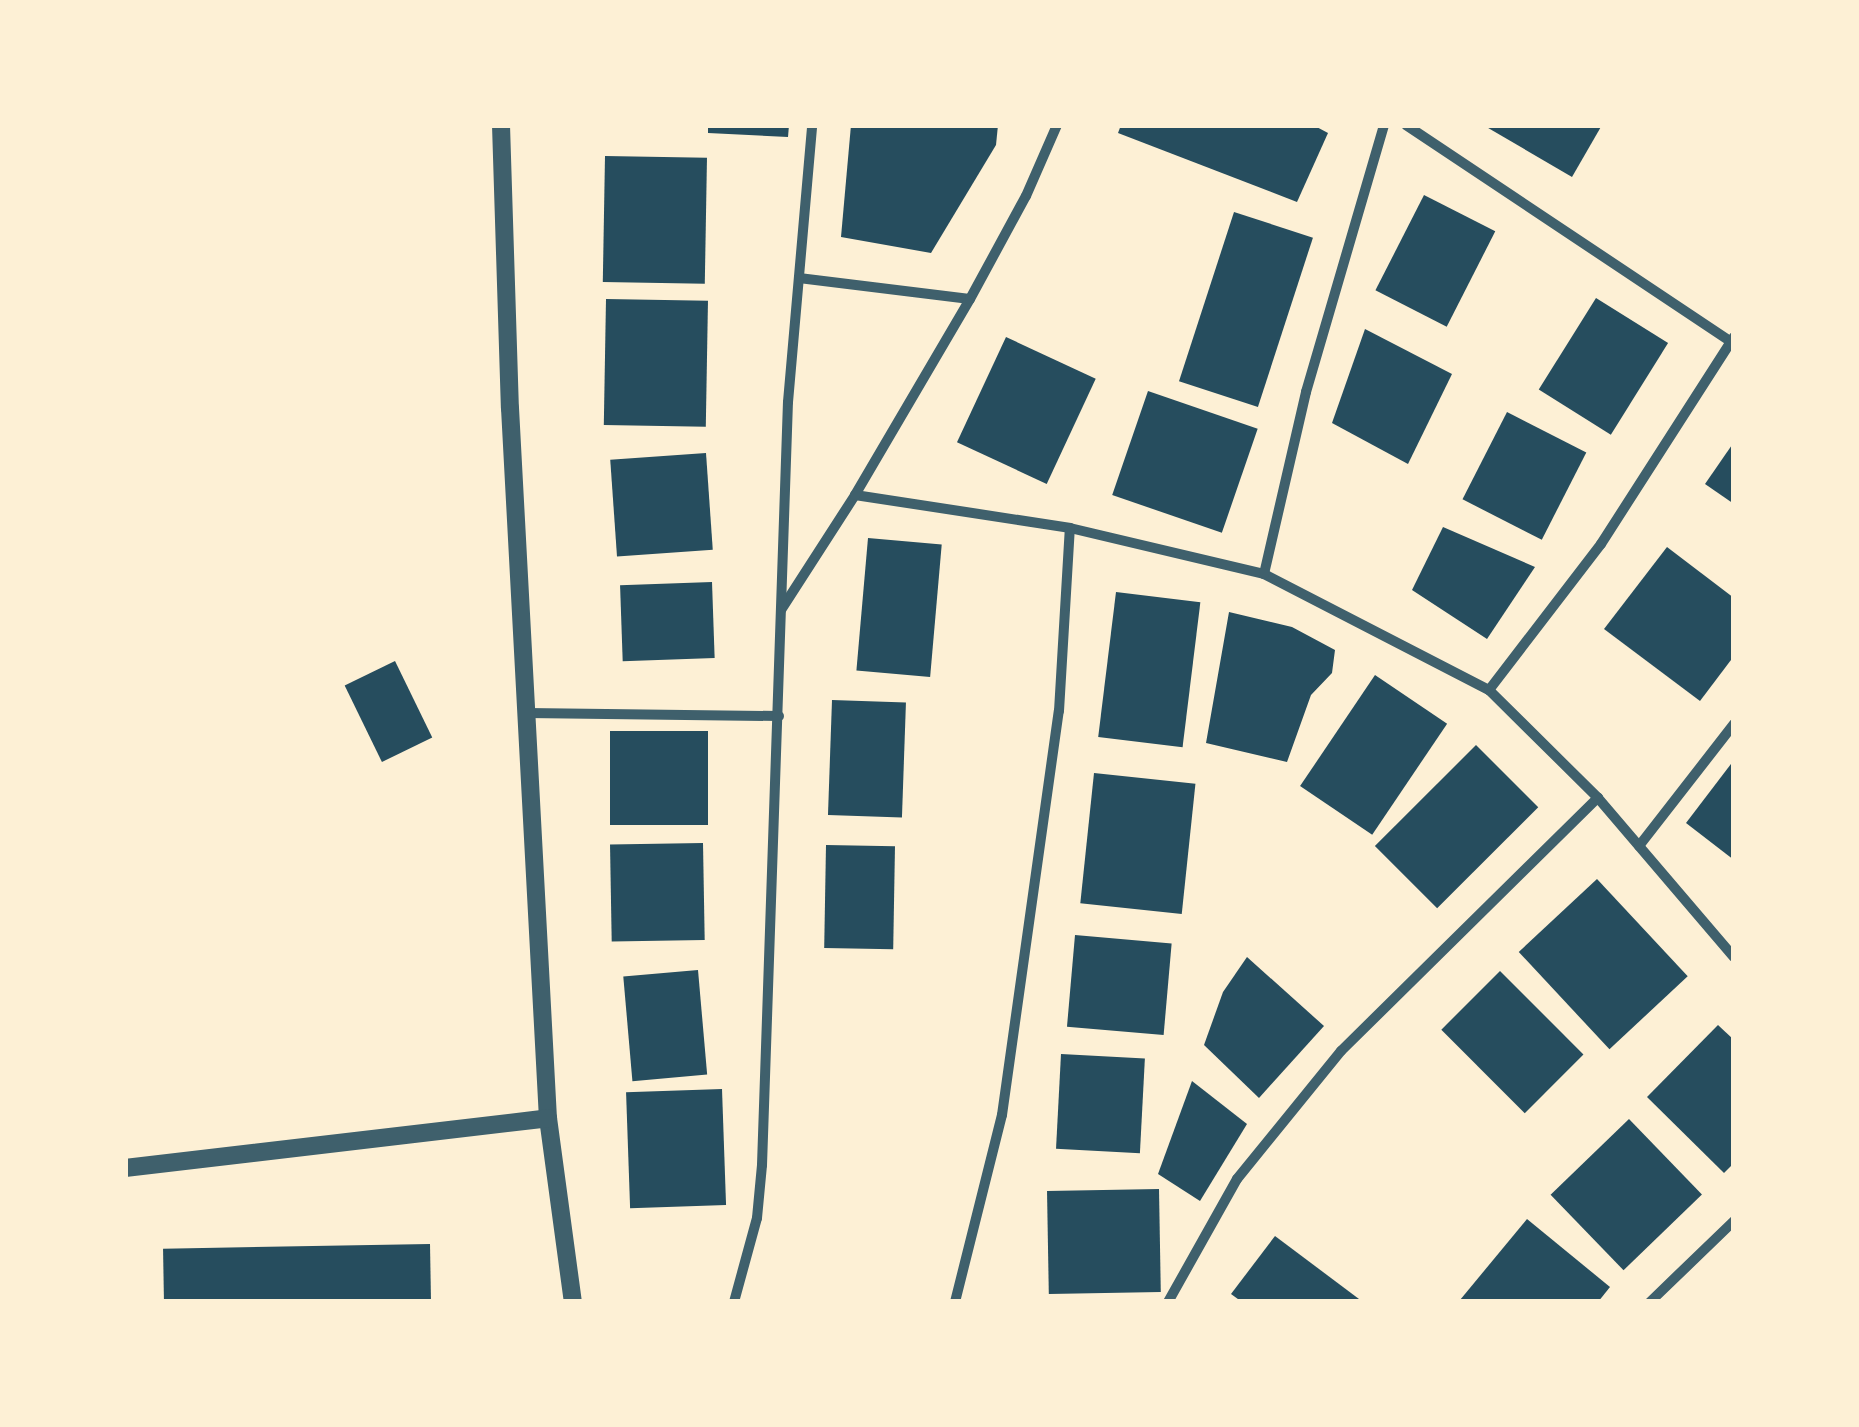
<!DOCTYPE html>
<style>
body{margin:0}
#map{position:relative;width:1859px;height:1427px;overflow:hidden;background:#fdf0d5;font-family:"DejaVu Sans",sans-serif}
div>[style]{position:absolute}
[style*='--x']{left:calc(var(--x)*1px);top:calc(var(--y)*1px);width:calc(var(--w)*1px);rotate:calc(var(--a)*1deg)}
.building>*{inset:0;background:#264d5e;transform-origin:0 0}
.minor>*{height:10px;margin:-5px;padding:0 5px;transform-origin:5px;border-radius:5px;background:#3f606c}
.tertiary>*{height:18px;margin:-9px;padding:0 9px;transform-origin:9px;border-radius:9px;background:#3f606c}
span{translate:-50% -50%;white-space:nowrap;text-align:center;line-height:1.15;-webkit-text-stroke:8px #fdf0d5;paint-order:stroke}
.frame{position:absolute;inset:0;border:128px solid #fdf0d5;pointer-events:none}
</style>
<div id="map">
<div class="building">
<div style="clip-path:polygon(708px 125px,789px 125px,788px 137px,708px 133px)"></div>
<div style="clip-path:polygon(851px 125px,998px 125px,996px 145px,931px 253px,841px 237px)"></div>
<div style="clip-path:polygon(1121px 125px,1313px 125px,1328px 133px,1297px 202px,1118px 133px)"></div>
<div style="clip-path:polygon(1483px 125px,1602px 125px,1572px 177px)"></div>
<div style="left:605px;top:156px;width:102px;height:126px;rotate:1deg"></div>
<div style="left:1424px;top:195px;width:80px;height:107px;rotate:27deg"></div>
<div style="left:1234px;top:212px;width:83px;height:178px;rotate:18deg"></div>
<div style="left:1596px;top:298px;width:85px;height:108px;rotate:32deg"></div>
<div style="left:606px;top:299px;width:102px;height:126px;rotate:1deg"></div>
<div style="clip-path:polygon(1365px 329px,1452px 374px,1408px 464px,1332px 423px)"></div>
<div style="left:1006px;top:337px;width:99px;height:116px;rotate:25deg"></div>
<div style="left:1148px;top:391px;width:116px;height:110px;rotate:19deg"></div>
<div style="left:1507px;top:412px;width:89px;height:98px;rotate:27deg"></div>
<div style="clip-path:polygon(1734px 442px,1734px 504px,1705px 484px)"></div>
<div style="left:706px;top:453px;width:97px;height:96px;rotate:86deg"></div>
<div style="clip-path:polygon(1443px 527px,1535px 567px,1487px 639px,1412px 590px)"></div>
<div style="left:868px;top:538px;width:74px;height:133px;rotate:5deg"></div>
<div style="clip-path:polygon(1667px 547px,1734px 598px,1734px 656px,1700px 701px,1604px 629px)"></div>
<div style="left:712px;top:582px;width:76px;height:92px;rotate:88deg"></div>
<div style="left:1116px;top:592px;width:85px;height:146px;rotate:7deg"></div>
<div style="clip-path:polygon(1229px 612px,1292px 627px,1335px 650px,1332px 673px,1311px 695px,1287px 762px,1206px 743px)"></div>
<div style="left:395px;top:661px;width:85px;height:56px;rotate:64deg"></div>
<div style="left:1375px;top:675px;width:87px;height:134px;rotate:34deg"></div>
<div style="left:832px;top:700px;width:74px;height:115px;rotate:2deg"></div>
<div style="left:610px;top:731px;width:98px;height:94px"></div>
<div style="left:1476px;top:745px;width:88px;height:143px;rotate:45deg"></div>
<div style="clip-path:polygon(1734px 760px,1734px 860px,1686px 823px)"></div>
<div style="left:1094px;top:773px;width:102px;height:131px;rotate:6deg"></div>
<div style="left:703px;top:843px;width:97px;height:93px;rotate:89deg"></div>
<div style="left:826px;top:845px;width:69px;height:103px;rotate:1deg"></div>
<div style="left:1597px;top:879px;width:133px;height:107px;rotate:47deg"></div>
<div style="left:1075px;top:935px;width:97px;height:92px;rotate:5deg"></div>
<div style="clip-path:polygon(1247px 957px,1324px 1026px,1259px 1098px,1204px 1045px,1223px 992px)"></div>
<div style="left:698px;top:970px;width:105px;height:75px;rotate:85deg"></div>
<div style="left:1500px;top:971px;width:118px;height:83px;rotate:45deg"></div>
<div style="clip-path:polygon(1718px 1025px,1734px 1040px,1734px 1163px,1724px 1173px,1647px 1097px)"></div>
<div style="left:1061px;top:1054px;width:84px;height:95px;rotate:3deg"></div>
<div style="clip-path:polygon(1192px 1081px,1247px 1124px,1200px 1201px,1158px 1174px)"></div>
<div style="left:722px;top:1089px;width:116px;height:96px;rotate:88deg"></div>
<div style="left:1629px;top:1119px;width:105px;height:109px;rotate:46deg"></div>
<div style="left:1159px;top:1189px;width:103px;height:112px;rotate:89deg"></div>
<div style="clip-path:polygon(1527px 1219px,1610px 1287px,1598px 1302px,1460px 1300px)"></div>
<div style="clip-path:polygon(1275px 1236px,1363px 1302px,1242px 1302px,1231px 1294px)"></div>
<div style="left:430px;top:1244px;width:58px;height:267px;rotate:89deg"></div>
</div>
<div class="minor">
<div style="--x:1406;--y:125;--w:394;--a:33.7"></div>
<div style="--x:799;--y:278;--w:172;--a:7"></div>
<div style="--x:855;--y:495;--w:218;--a:8.7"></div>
<div style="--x:1070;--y:528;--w:199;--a:13.3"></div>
<div style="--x:1264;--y:574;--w:253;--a:27.3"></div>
<div style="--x:1489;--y:690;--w:153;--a:44.7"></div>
<div style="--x:1598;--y:798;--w:209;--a:49.5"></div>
<div style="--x:1264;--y:574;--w:187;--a:-77"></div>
<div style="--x:1306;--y:392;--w:278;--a:-73.7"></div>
<div style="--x:781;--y:610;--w:137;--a:-57.2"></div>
<div style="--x:855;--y:495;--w:227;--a:-59.6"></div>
<div style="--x:970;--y:299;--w:117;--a:-61.5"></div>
<div style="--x:1026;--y:196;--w:77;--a:-66.4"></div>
<div style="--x:1489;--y:690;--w:184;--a:-52.5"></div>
<div style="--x:1601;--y:544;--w:246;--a:-57.3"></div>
<div style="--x:527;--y:713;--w:252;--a:0.7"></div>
<div style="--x:1639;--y:846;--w:155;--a:-52.1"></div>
<div style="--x:734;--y:1302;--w:87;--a:-74.7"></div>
<div style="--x:757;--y:1218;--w:53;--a:-84.6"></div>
<div style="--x:762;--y:1165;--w:763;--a:-88.05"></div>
<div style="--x:788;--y:402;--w:278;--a:-85"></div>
<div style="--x:955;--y:1302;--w:193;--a:-75.9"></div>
<div style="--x:1002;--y:1115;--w:408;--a:-82"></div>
<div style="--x:1059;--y:711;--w:183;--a:-86.6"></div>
<div style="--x:1168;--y:1302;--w:141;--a:-60.7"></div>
<div style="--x:1237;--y:1179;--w:165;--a:-50.9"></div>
<div style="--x:1341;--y:1051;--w:361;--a:-44.6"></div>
<div style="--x:1650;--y:1302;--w:117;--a:-44"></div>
</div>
<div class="tertiary">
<div style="--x:501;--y:125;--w:283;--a:88.2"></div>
<div style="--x:510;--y:408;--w:711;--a:86.94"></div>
<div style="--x:548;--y:1118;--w:186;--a:82.3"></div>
<div style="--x:125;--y:1168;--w:426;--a:-6.7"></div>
</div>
<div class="frame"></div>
</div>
